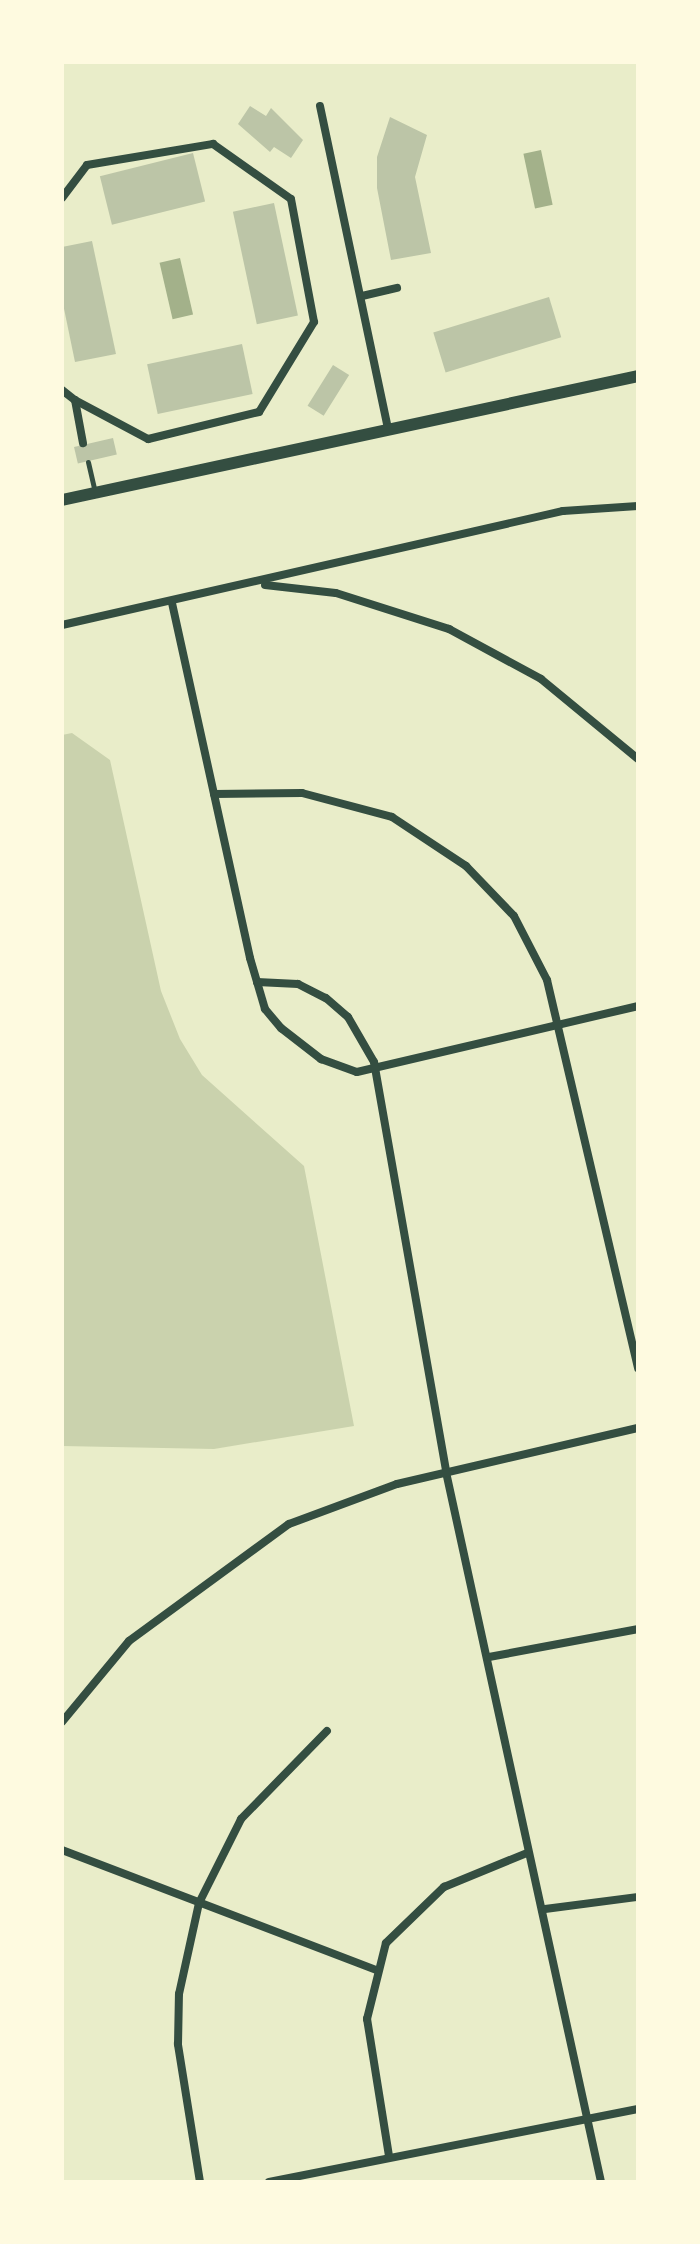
<!DOCTYPE html>
<style>
body{margin:0}
#map{position:relative;width:700px;height:2244px;overflow:hidden;background:#e9edc9;font-family:Cabin,sans-serif}
div>[style]{position:absolute}
[style*='--x']{left:calc(var(--x)*1px);top:calc(var(--y)*1px);width:calc(var(--w)*1px);rotate:calc(var(--a)*1deg)}
.green>*{inset:0;background:#cad2ad}
.water>*{inset:0;background:#a3b18a;transform-origin:0 0}
.building>*{inset:0;background:#bcc5a7;transform-origin:0 0}
.service>*{height:5px;margin:-2.5px;padding:0 2.5px;transform-origin:2.5px;border-radius:2.5px;background:#344e41}
.minor>*{height:8px;margin:-4px;padding:0 4px;transform-origin:4px;border-radius:4px;background:#344e41}
.tertiary>*{height:12px;margin:-6px;padding:0 6px;transform-origin:6px;border-radius:6px;background:#344e41}
span{translate:-50% -50%;white-space:nowrap;text-align:center;line-height:1.15;-webkit-text-stroke:6px #fefae0;paint-order:stroke}
.frame{position:absolute;inset:0;border:64px solid #fefae0;pointer-events:none}
</style>
<div id="map">
<div class="green">
<div style="clip-path:polygon(72px 733px,110px 760px,161px 991px,180px 1039px,202px 1075px,304px 1166px,354px 1426px,214px 1449px,62px 1446px,62px 735px)"></div>
</div>
<div class="water">
<div style="left:541px;top:150px;width:56px;height:18px;rotate:78deg"></div>
<div style="left:180px;top:258px;width:58px;height:21px;rotate:77deg"></div>
</div>
<div class="building">
<div style="clip-path:polygon(250px 106px,266px 116px,271px 108px,303px 140px,291px 158px,274px 147px,270px 152px,238px 124px)"></div>
<div style="clip-path:polygon(390px 117px,427px 135px,415px 177px,431px 253px,391px 260px,377px 188px,377px 157px)"></div>
<div style="left:193px;top:153px;width:50px;height:96px;rotate:76deg"></div>
<div style="left:274px;top:203px;width:115px;height:42px;rotate:78deg"></div>
<div style="clip-path:polygon(92px 241px,116px 354px,75px 362px,62px 299px,62px 247px)"></div>
<div style="left:549px;top:297px;width:42px;height:121px;rotate:73deg"></div>
<div style="left:242px;top:344px;width:51px;height:97px;rotate:78deg"></div>
<div style="left:333px;top:365px;width:19px;height:48px;rotate:32deg"></div>
<div style="left:113px;top:438px;width:17px;height:40px;rotate:77deg"></div>
</div>
<div class="service">
<div style="--x:88;--y:462;--w:31;--a:77"></div>
</div>
<div class="minor">
<div style="--x:320;--y:106;--w:330;--a:78.1"></div>
<div style="--x:62;--y:198;--w:41;--a:-52.9"></div>
<div style="--x:87;--y:165;--w:128;--a:-9.5"></div>
<div style="--x:213;--y:144;--w:95;--a:35.2"></div>
<div style="--x:291;--y:199;--w:125;--a:79.4"></div>
<div style="--x:314;--y:322;--w:105;--a:121.4"></div>
<div style="--x:259;--y:412;--w:114;--a:166.3"></div>
<div style="--x:148;--y:439;--w:83;--a:-151.9"></div>
<div style="--x:362;--y:296;--w:36;--a:-13"></div>
<div style="--x:62;--y:390;--w:16;--a:38"></div>
<div style="--x:75;--y:400;--w:44;--a:79.5"></div>
<div style="--x:265;--y:585;--w:71;--a:6.4"></div>
<div style="--x:336;--y:593;--w:119;--a:17.7"></div>
<div style="--x:449;--y:629;--w:105;--a:28.5"></div>
<div style="--x:541;--y:679;--w:126;--a:39.5"></div>
<div style="--x:172;--y:603;--w:363;--a:77.6"></div>
<div style="--x:250;--y:958;--w:53;--a:73.6"></div>
<div style="--x:265;--y:1009;--w:25;--a:50"></div>
<div style="--x:281;--y:1028;--w:51;--a:37.8"></div>
<div style="--x:321;--y:1059;--w:38;--a:20"></div>
<div style="--x:357;--y:1072;--w:289;--a:-13.2"></div>
<div style="--x:62;--y:625;--w:514;--a:-12.82"></div>
<div style="--x:563;--y:511;--w:75;--a:-3.8"></div>
<div style="--x:214;--y:794;--w:88;--a:-0.7"></div>
<div style="--x:302;--y:793;--w:93;--a:14.9"></div>
<div style="--x:392;--y:817;--w:89;--a:33.5"></div>
<div style="--x:466;--y:866;--w:69;--a:46.2"></div>
<div style="--x:514;--y:916;--w:72;--a:62.7"></div>
<div style="--x:547;--y:980;--w:399;--a:76.8"></div>
<div style="--x:257;--y:982;--w:41;--a:2.8"></div>
<div style="--x:298;--y:984;--w:31;--a:27"></div>
<div style="--x:326;--y:998;--w:29;--a:41"></div>
<div style="--x:348;--y:1017;--w:52;--a:60"></div>
<div style="--x:374;--y:1062;--w:416;--a:80"></div>
<div style="--x:446;--y:1472;--w:727;--a:77.68"></div>
<div style="--x:489;--y:1657;--w:152;--a:-10.6"></div>
<div style="--x:62;--y:1722;--w:105;--a:-50.4"></div>
<div style="--x:129;--y:1641;--w:198;--a:-36.2"></div>
<div style="--x:289;--y:1524;--w:115;--a:-20.3"></div>
<div style="--x:397;--y:1484;--w:247;--a:-13.1"></div>
<div style="--x:62;--y:1850;--w:336;--a:20.9"></div>
<div style="--x:545;--y:1909;--w:94;--a:-7.4"></div>
<div style="--x:389;--y:2156;--w:139;--a:-99.1"></div>
<div style="--x:367;--y:2019;--w:78;--a:-76"></div>
<div style="--x:386;--y:1943;--w:81;--a:-44"></div>
<div style="--x:444;--y:1887;--w:90;--a:-22.3"></div>
<div style="--x:200;--y:2182;--w:140;--a:-99.1"></div>
<div style="--x:178;--y:2044;--w:50;--a:-88.9"></div>
<div style="--x:179;--y:1994;--w:93;--a:-77.6"></div>
<div style="--x:199;--y:1903;--w:94;--a:-63.4"></div>
<div style="--x:241;--y:1819;--w:123;--a:-45.7"></div>
<div style="--x:269;--y:2182;--w:376;--a:-11.2"></div>
</div>
<div class="tertiary">
<div style="--x:62;--y:500;--w:589;--a:-12.15"></div>
</div>
<div class="frame"></div>
</div>
